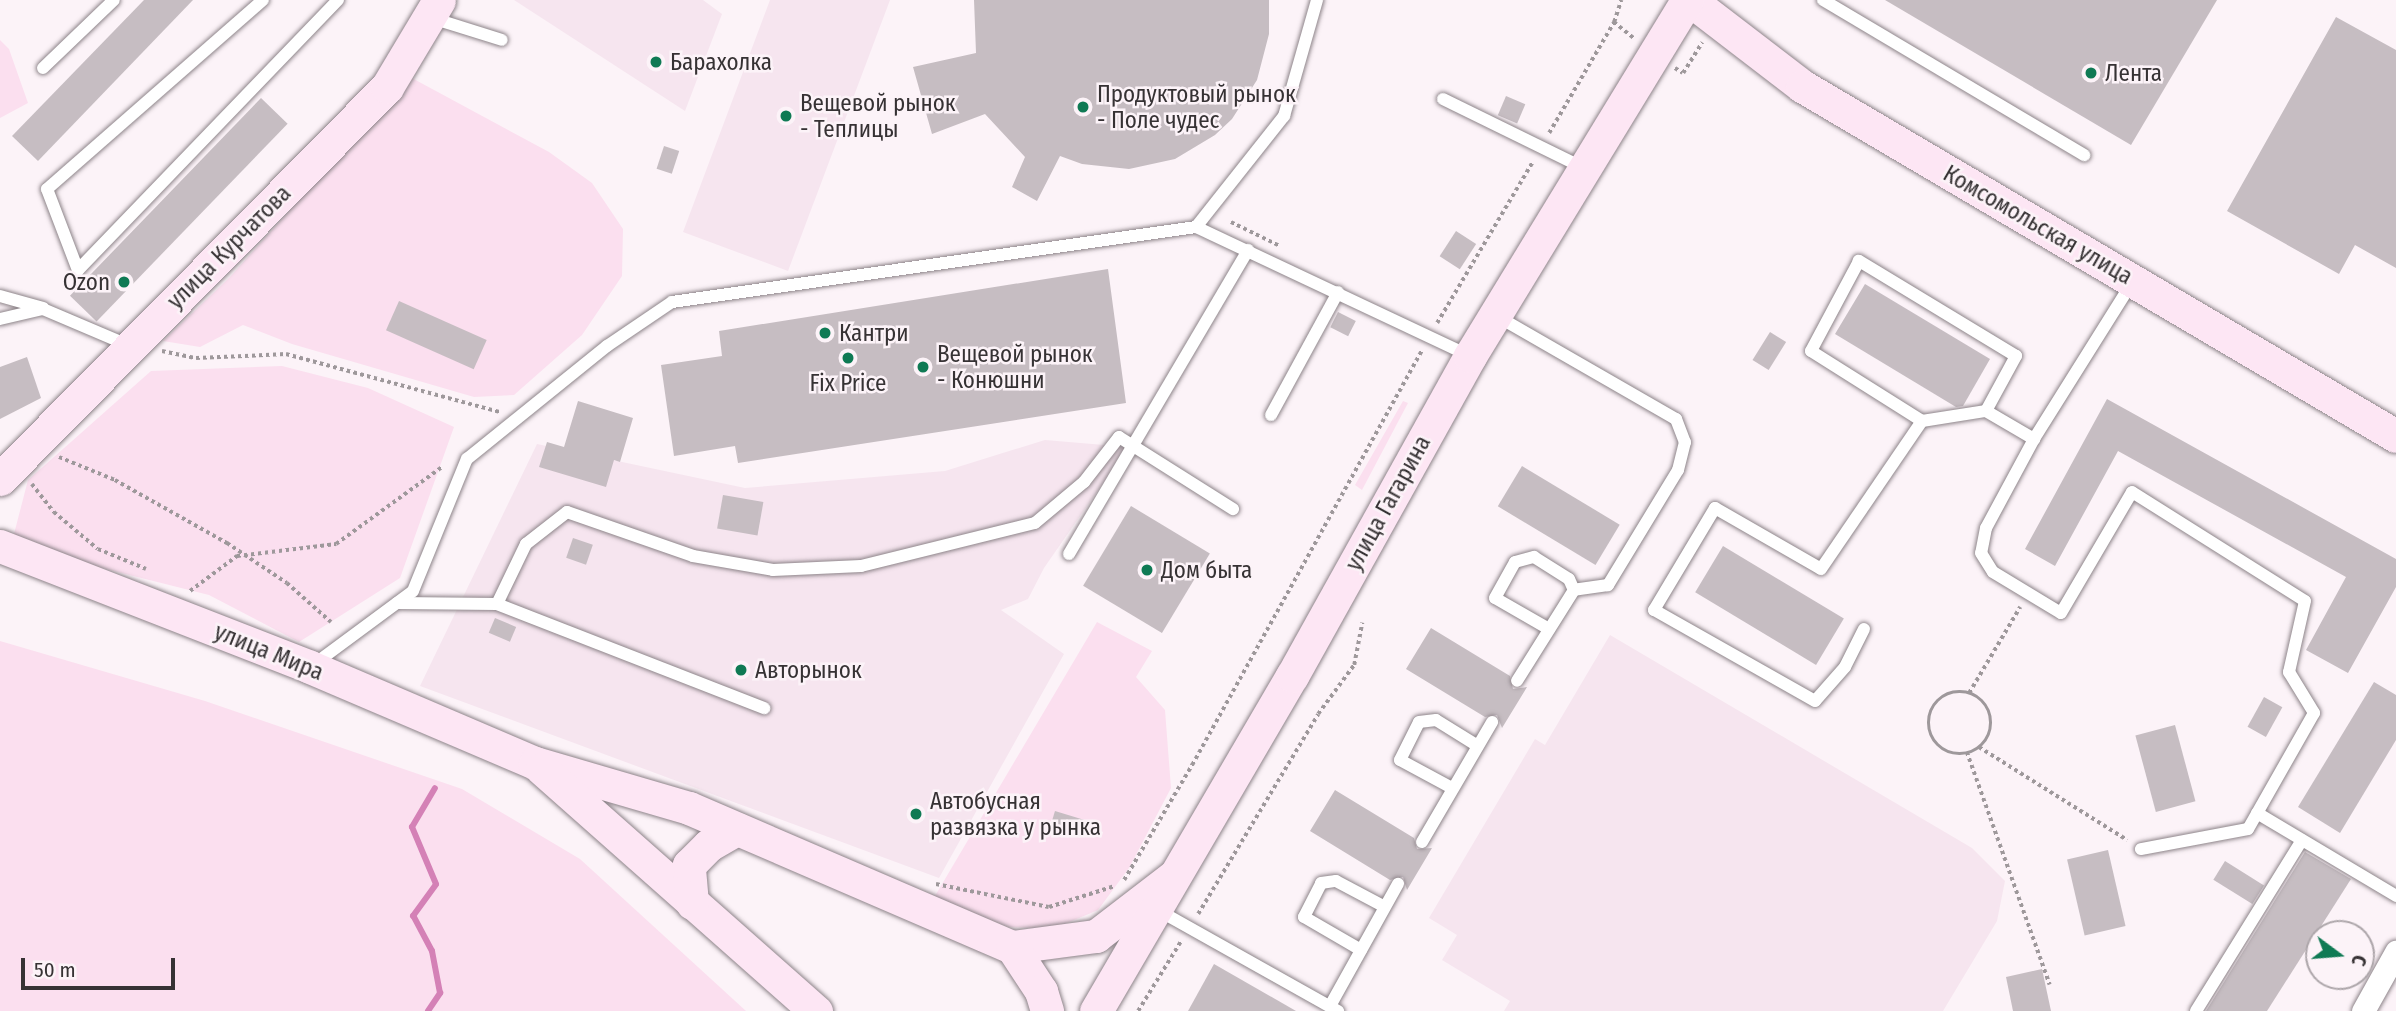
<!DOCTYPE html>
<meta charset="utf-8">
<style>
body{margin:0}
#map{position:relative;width:2396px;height:1011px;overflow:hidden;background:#fcf3f8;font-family:"Fira Sans Condensed",sans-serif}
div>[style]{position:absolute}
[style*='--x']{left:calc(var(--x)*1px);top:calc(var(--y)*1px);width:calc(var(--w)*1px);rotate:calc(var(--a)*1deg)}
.built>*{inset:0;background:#f6e5ef}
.green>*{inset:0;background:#fbdfef}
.stream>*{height:6px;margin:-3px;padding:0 3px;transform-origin:3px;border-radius:3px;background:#d481b6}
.building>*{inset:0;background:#c6bdc2;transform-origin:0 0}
.path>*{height:3.5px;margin-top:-1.75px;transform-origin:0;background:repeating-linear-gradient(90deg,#9e989b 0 3.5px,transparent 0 7px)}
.path>.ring{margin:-1.75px;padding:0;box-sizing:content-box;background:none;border:3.5px solid #9e989b;border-radius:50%}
.roads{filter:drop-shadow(0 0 2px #8d8489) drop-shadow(0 0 2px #8d8489)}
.lane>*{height:12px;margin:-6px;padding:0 6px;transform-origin:6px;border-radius:6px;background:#fff}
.street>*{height:23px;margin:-11.5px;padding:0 11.5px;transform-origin:11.5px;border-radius:11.5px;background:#fff}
.secondary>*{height:33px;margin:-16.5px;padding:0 16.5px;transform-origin:16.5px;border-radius:16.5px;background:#fde6f4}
.dots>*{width:19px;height:19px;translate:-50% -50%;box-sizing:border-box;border:4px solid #fcf3f8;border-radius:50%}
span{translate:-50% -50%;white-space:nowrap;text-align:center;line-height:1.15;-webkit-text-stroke:5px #fcf3f8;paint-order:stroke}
.poi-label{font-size:23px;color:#363234}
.left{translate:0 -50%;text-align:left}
.right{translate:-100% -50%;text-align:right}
.street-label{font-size:23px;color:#363234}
.north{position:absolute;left:2305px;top:920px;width:70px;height:70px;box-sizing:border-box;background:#fcf3f8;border:2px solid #ada6aa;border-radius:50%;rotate:106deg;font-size:19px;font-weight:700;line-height:28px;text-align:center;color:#363234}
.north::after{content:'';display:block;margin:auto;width:24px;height:32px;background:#0f7a54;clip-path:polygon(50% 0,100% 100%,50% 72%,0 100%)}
.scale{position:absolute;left:21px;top:958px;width:154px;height:32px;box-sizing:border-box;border:4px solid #363234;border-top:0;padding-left:9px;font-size:21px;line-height:24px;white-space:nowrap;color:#363234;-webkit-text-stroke:5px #fcf3f8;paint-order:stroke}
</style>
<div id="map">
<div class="built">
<div style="clip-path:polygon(514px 0,703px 0,722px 14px,685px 111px)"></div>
<div style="clip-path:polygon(770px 0,890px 0,788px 271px,683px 232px)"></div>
<div style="clip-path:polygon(1045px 440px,1128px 447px,1044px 568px,1028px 599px,1001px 610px,1064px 654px,939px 878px,420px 686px,537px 444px,745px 488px,945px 471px)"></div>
<div style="clip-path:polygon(1610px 635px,1972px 848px,2005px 881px,1997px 921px,1943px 1011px,1504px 1011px,1510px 1001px,1442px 960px,1457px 935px,1429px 918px,1535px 739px,1545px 745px)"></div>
</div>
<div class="green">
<div style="clip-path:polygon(0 40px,9px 49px,28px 103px,0 118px)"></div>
<div style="clip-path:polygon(410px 77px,549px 152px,592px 183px,623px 229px,622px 276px,582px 335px,514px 395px,474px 397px,292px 344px,243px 325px,200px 347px,163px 341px,229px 278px)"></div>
<div style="clip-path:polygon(282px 366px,368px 388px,454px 427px,400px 578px,299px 642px,209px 595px,38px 552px,14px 534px,28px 480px,151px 371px)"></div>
<div style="clip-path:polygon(1403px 401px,1408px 403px,1362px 490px,1355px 485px)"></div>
<div style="clip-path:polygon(1097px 622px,1152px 651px,1136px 677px,1165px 710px,1171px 788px,1129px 868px,1098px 910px,1053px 929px,1009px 927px,932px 901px)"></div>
<div style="clip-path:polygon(0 641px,205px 701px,462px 789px,580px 859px,746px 1011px,0 1011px)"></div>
</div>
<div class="stream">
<div style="--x:428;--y:1011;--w:22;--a:-56"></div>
<div style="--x:440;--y:993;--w:43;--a:-100.8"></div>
<div style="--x:432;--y:951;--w:40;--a:-118"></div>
<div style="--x:413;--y:916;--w:39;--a:-54"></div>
<div style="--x:436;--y:884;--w:62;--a:-112.8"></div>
<div style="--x:412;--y:827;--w:45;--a:-59.5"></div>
</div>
<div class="building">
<div style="clip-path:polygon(144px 0,193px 0,38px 161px,12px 136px)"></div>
<div style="clip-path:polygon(974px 0,1269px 0,1269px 34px,1257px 80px,1232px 119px,1215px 135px,1175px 159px,1129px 169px,1082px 164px,1060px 156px,1037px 201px,1012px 187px,1025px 157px,985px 114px,932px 134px,913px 67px,976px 53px)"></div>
<div style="clip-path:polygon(1885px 0,2217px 0,2131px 145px)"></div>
<div style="clip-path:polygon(2336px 17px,2396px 50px,2396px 268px,2355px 245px,2339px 274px,2227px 211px)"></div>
<div style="left:1506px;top:96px;width:21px;height:21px;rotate:23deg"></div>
<div style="left:261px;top:98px;width:37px;height:275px;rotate:44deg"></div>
<div style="left:664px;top:146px;width:16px;height:24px;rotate:18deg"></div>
<div style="left:1456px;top:231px;width:24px;height:30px;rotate:33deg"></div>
<div style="clip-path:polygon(1108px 269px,1126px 403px,738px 463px,735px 446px,674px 456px,661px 365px,722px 356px,719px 331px)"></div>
<div style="clip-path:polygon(1865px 284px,1990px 359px,1963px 406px,1956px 407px,1835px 334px)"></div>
<div style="left:399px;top:301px;width:96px;height:32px;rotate:24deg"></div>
<div style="left:1338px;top:312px;width:20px;height:17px;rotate:27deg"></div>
<div style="left:1770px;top:332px;width:19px;height:33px;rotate:32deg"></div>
<div style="clip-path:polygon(27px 357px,41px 398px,0 419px,0 367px)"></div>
<div style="clip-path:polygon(2107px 399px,2396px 559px,2396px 587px,2348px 673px,2306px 650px,2346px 577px,2118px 451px,2055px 566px,2025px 549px)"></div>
<div style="clip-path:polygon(578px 401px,633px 418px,620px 462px,614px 460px,606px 487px,539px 467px,547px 442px,564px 447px)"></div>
<div style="left:1522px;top:466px;width:114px;height:47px;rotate:31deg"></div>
<div style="left:723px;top:495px;width:41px;height:34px;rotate:10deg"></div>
<div style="left:1131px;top:506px;width:92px;height:93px;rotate:31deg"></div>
<div style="left:573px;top:538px;width:21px;height:21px;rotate:19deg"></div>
<div style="left:1723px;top:546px;width:141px;height:54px;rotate:31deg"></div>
<div style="left:495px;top:618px;width:23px;height:16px;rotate:23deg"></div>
<div style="clip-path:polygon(1431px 628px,1510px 676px,1513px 689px,1527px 687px,1502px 728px,1497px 715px,1485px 717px,1406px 669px)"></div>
<div style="clip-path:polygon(2374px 682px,2396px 695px,2396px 740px,2340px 833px,2298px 807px)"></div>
<div style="left:2264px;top:697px;width:21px;height:34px;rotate:29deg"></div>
<div style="left:2175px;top:725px;width:79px;height:41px;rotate:75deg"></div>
<div style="clip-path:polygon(1335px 790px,1414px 838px,1417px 849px,1432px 848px,1407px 890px,1403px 877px,1390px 880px,1310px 831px)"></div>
<div style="left:1055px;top:811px;width:30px;height:18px;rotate:17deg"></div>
<div style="left:2108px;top:850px;width:78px;height:42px;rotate:77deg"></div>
<div style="clip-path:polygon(2305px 852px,2351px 879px,2267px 1011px,2206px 1011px)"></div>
<div style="left:2225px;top:861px;width:46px;height:22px;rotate:32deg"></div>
<div style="clip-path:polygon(1214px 964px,1296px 1011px,1188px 1011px)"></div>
<div style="clip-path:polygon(2042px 969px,2051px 1011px,2013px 1011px,2006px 977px)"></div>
</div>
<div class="path">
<div style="--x:1614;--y:22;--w:27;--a:39"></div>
<div style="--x:1675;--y:68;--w:9;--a:32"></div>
<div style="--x:1683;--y:73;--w:36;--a:-58"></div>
<div style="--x:1549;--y:133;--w:129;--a:-59.6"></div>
<div style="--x:1614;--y:22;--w:23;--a:-72"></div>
<div style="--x:1231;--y:222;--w:55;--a:26.1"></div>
<div style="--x:1437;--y:323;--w:188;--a:-59.3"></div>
<div style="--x:162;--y:351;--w:35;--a:12"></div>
<div style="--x:196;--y:358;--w:90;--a:-2.5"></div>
<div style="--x:286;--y:354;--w:221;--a:15.2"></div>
<div style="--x:59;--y:457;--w:61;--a:22.3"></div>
<div style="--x:115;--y:480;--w:129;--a:29.4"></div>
<div style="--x:227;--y:543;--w:72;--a:33.7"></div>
<div style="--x:287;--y:583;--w:59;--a:41.6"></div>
<div style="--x:32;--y:484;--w:36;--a:52"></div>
<div style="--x:54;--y:512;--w:57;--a:40.1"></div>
<div style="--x:98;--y:549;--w:52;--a:22.6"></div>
<div style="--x:190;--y:591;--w:59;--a:-36.7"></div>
<div style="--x:237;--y:556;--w:100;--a:-6.9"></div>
<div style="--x:336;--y:544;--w:131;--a:-36"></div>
<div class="ring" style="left:1929px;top:692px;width:58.5px;height:58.5px"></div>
<div style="--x:1969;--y:693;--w:100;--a:-59.3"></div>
<div style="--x:1979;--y:747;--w:175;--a:32.1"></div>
<div style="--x:1967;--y:752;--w:247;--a:70.4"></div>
<div style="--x:1124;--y:880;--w:134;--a:-59.4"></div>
<div style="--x:1192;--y:765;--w:474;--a:-61"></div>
<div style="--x:936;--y:884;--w:115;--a:11.5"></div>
<div style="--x:1049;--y:907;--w:69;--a:-17.7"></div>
<div style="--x:1198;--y:914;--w:233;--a:-59"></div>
<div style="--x:1318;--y:714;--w:61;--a:-53.7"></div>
<div style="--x:1354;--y:665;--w:43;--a:-79.2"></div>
<div style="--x:1138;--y:1011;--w:82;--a:-58.4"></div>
</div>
<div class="roads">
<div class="lane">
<div style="--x:263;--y:0;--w:287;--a:138.8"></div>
<div style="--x:47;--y:189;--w:87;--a:69.1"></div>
<div style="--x:78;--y:270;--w:375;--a:-46.1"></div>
<div style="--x:1823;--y:0;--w:304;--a:30.7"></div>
<div style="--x:432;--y:18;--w:73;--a:17.4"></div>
<div style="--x:43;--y:68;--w:98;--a:-43.8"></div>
<div style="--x:1443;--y:99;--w:155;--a:26.1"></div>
<div style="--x:1196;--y:227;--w:142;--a:-51.6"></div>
<div style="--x:1284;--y:116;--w:121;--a:-74.1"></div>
<div style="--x:2133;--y:281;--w:186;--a:122.1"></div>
<div style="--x:2034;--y:439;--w:101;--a:118.3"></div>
<div style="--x:1986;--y:528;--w:25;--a:101"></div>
<div style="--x:1981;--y:553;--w:22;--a:58"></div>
<div style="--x:1993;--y:572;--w:79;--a:31.1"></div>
<div style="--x:2061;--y:613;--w:140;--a:-59.6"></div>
<div style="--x:2132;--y:492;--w:204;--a:32.2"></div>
<div style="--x:2305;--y:601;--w:73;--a:102.7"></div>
<div style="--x:2289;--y:672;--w:48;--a:58.6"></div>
<div style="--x:2314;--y:713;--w:133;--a:119.6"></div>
<div style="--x:2248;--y:829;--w:109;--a:169.4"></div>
<div style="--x:0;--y:296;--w:45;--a:15.6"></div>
<div style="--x:1495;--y:315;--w:209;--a:29.9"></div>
<div style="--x:1676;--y:419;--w:25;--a:69"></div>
<div style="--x:1685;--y:442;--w:29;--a:104"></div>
<div style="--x:1678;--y:470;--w:135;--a:121.3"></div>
<div style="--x:1608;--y:585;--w:34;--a:172"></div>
<div style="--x:1574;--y:590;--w:107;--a:122.1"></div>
<div style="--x:0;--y:319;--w:44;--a:-13.1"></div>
<div style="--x:43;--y:309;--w:92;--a:23"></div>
<div style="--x:1986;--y:411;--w:63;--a:-61.4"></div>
<div style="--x:2016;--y:356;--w:184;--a:-148.8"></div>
<div style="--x:1859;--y:261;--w:102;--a:118.1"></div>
<div style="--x:1811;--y:351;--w:131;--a:32.2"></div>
<div style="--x:1922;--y:421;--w:65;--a:-8.9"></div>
<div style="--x:1986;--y:411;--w:56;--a:30.3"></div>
<div style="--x:1271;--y:415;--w:140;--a:-61.4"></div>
<div style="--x:1069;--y:554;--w:353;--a:-59.5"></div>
<div style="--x:397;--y:603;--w:100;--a:0.6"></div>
<div style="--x:497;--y:604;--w:67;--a:-64.2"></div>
<div style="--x:526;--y:544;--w:52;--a:-38"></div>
<div style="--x:567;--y:512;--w:133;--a:19.2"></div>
<div style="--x:693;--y:556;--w:81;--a:9.9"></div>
<div style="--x:773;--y:570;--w:88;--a:-2.6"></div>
<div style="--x:861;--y:566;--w:179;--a:-13.9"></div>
<div style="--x:1035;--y:523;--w:64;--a:-39.9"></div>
<div style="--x:1084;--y:482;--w:57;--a:-52.1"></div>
<div style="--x:1119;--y:437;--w:135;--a:32.3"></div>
<div style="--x:497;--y:604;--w:287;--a:21.3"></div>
<div style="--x:1549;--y:629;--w:62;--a:-150.1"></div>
<div style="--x:1495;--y:598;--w:41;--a:-60.9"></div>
<div style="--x:1515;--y:562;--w:20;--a:-15"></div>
<div style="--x:1534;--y:557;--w:41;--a:32.2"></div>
<div style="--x:1569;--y:579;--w:12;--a:66"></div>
<div style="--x:1864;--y:629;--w:42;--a:116.6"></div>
<div style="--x:1845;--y:667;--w:45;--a:131.4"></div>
<div style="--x:1815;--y:701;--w:185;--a:-150.5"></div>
<div style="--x:1654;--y:610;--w:119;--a:-59.1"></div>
<div style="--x:1715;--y:508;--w:122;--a:29.9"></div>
<div style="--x:1821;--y:569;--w:179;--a:-55.7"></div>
<div style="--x:313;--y:665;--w:124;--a:-36.5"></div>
<div style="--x:413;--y:591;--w:143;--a:-67.8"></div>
<div style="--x:467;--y:459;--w:180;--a:-38.9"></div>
<div style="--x:607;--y:346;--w:78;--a:-34.1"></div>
<div style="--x:672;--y:302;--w:529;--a:-8.15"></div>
<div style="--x:1196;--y:227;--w:303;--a:25.2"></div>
<div style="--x:1452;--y:788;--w:59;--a:-151.7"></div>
<div style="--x:1400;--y:760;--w:42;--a:-63.4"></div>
<div style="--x:1419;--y:722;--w:17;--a:-7"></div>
<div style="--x:1436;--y:720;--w:49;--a:31.8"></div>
<div style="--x:2257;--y:813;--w:162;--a:30.8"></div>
<div style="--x:1422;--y:842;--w:139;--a:-59.7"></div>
<div style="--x:1156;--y:909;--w:209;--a:29.3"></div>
<div style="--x:1361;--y:950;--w:66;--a:-149.9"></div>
<div style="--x:1304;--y:917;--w:38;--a:-63"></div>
<div style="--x:1321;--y:883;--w:15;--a:-8"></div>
<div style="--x:1336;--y:881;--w:55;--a:28"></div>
<div style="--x:1330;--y:1006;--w:140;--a:-60.9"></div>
<div style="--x:2196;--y:1011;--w:201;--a:-58.2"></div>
</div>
<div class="street">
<div style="--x:2363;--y:1011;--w:68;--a:-60.8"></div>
</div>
<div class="secondary">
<div style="--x:1690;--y:0;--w:141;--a:37.5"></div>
<div style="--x:1802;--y:86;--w:689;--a:30.51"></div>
<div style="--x:0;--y:479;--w:551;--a:-45.37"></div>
<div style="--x:387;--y:87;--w:101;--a:-59.1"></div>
<div style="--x:0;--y:546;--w:333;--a:21.3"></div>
<div style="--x:310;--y:667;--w:245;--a:23.1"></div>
<div style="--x:535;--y:763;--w:160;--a:16.3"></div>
<div style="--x:689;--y:808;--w:352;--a:23.3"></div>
<div style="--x:1012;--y:947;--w:85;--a:-7.5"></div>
<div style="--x:1096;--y:936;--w:98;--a:-37.6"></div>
<div style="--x:542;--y:769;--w:366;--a:41.5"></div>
<div style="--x:692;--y:903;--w:38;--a:-95"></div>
<div style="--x:689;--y:865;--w:28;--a:-45"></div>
<div style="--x:709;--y:845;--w:32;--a:-30"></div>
<div style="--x:1012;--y:947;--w:53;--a:56.6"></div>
<div style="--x:1041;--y:991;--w:21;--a:73"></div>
<div style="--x:1096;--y:1011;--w:388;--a:-59.7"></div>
<div style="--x:1292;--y:676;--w:366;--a:-60.9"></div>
<div style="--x:1470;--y:356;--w:417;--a:-58.6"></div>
</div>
</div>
<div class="dots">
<div style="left:656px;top:62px;background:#0f7a54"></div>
<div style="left:2091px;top:73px;background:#0f7a54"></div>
<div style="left:1083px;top:107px;background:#0f7a54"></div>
<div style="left:786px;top:116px;background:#0f7a54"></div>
<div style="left:124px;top:282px;background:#0f7a54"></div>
<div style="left:825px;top:333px;background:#0f7a54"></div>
<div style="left:848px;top:358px;background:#0f7a54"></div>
<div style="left:923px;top:367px;background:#0f7a54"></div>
<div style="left:1147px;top:570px;background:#0f7a54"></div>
<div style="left:741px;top:670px;background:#0f7a54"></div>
<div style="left:916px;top:814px;background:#0f7a54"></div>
</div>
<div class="poi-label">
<span class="left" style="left:670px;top:62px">Барахолка</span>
<span class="left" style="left:2105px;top:73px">Лента</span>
<span class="left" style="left:1097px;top:107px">Продуктовый рынок<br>- Поле чудес</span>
<span class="left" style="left:800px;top:116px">Вещевой рынок<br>- Теплицы</span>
<span class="right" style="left:110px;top:282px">Ozon</span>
<span class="left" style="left:839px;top:333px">Кантри</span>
<span class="left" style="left:937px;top:367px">Вещевой рынок<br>- Конюшни</span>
<span style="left:848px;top:383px">Fix Price</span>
<span class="left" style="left:1161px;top:570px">Дом быта</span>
<span class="left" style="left:755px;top:670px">Авторынок</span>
<span class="left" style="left:930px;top:814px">Автобусная<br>развязка у рынка</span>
</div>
<div class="street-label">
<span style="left:2038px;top:225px;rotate:30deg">Комсомольская улица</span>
<span style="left:229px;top:247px;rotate:-45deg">улица Курчатова</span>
<span style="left:1388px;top:503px;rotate:-61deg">улица Гагарина</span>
<span style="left:269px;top:652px;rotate:22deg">улица Мира</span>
</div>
<div class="north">С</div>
<div class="scale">50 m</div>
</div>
